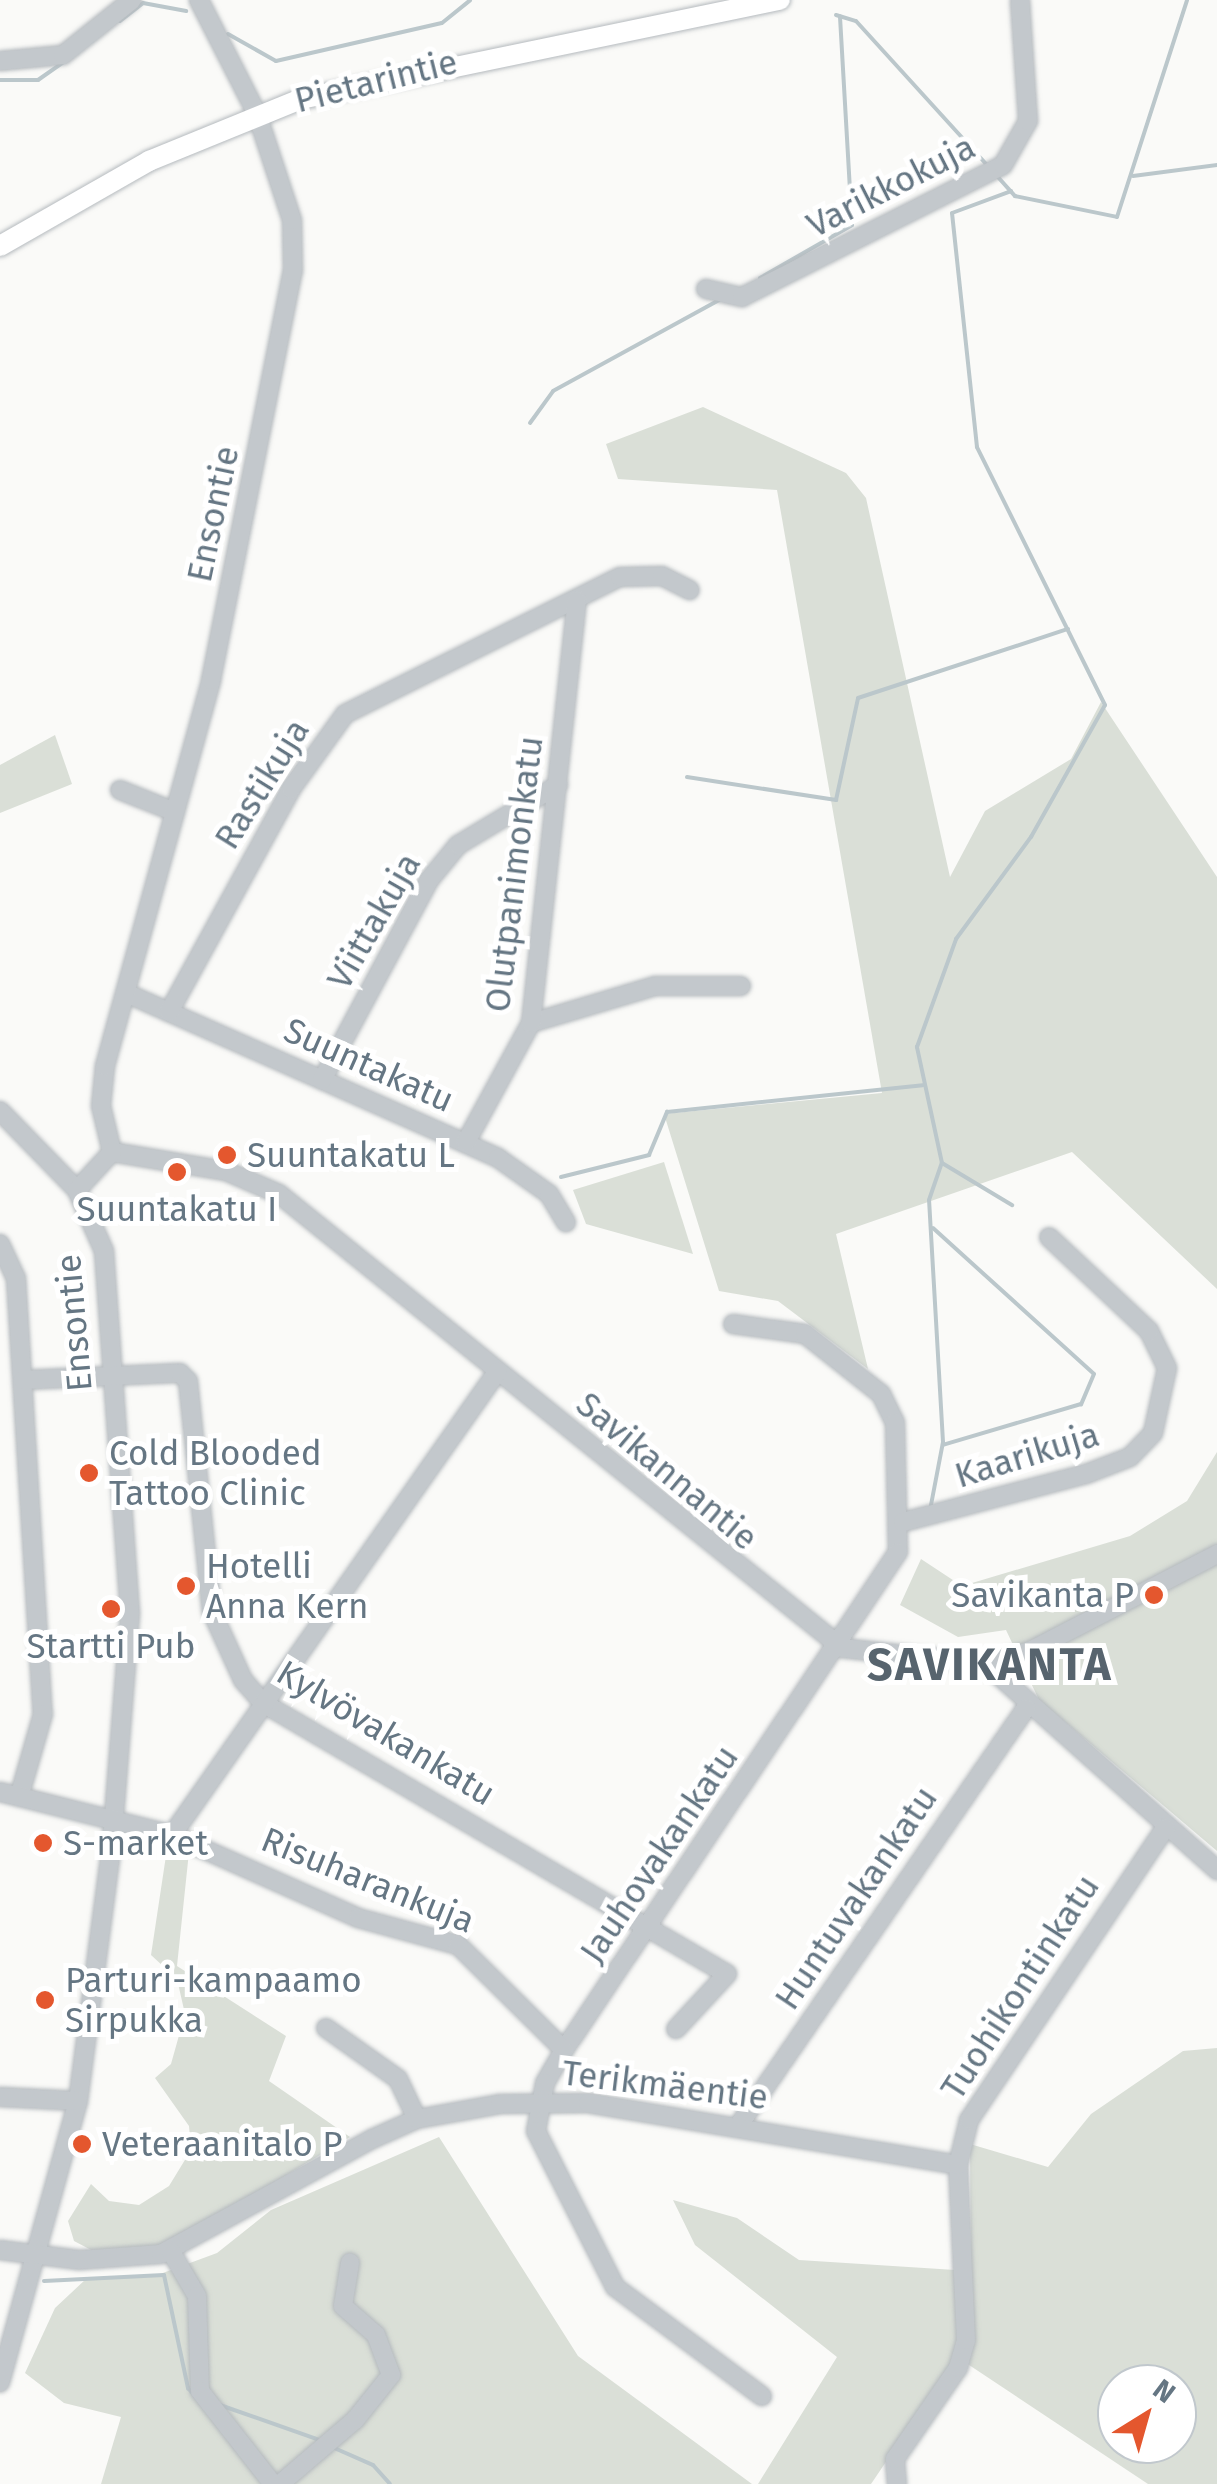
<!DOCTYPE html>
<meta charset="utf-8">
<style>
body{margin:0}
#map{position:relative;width:1217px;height:2484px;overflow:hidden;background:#fafaf8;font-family:"Fira Sans",sans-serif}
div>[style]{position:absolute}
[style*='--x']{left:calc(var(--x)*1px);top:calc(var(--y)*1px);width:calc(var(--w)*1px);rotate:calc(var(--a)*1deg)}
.green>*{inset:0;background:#dadfd7}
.stream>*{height:4px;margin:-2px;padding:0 2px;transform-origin:2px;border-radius:2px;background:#bbc7cb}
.roads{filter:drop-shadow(0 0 2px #b5babe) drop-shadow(0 0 2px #b5babe)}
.minor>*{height:18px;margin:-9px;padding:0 9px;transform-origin:9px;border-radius:9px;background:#c3c8cc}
.major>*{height:20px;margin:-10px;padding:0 10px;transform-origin:10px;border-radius:10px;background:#fff}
.dots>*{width:28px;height:28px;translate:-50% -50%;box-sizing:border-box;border:5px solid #fff;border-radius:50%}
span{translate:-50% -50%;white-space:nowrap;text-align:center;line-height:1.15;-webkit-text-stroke:10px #fff;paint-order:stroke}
.street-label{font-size:35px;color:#657683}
.poi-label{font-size:35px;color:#657683}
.left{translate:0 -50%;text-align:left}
.right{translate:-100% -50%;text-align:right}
.district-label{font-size:45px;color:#57646e;font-weight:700;letter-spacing:2.5px}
.north{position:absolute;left:1097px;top:2364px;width:100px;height:100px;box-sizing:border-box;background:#fff;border:2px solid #c1c8cd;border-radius:50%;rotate:37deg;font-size:28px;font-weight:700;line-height:40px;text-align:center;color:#657683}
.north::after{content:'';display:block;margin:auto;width:35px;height:45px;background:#e4572e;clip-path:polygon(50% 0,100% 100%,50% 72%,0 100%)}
</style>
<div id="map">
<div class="green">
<div style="clip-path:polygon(703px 407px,846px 473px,866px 498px,950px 877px,985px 811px,1071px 759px,1101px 702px,1217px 877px,1217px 1289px,1072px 1152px,836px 1234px,868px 1369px,778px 1301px,719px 1291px,664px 1114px,882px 1093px,777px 490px,618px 479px,606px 444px)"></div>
<div style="clip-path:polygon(55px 735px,72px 784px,0 813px,0 765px)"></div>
<div style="clip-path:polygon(664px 1162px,693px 1254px,586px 1224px,573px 1190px)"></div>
<div style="clip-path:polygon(1217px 1452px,1217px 1851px,1039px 1700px,1006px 1630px,958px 1637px,900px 1605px,921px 1559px,962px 1586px,1130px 1536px,1187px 1501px)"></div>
<div style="clip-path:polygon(167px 1849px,189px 1852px,177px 1966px,286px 2036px,269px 2081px,350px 2137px,198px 2228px,145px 2251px,95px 2252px,74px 2241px,68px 2221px,91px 2184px,109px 2201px,139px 2205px,169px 2186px,191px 2150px,189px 2126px,155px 2078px,171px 2064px,185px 2014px,177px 1979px,151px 1955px)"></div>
<div style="clip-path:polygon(evenodd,1217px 2048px,1217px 2484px,1148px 2484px,957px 2357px,871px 2484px,758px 2484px,837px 2357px,695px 2245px,673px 2200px,737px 2218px,799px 2260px,971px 2271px,970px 2144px,1048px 2167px,1091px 2114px,1183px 2051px,1217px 2048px,1117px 2384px,1177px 2384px,1177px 2444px,1117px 2444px,1117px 2384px)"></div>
<div style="clip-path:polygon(439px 2137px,578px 2356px,752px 2484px,101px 2484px,121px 2417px,64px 2403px,25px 2373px,55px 2308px,86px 2279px,152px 2277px,217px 2253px,271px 2210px)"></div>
</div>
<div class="stream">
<div style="--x:836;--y:15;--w:21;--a:17"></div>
<div style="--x:856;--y:21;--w:195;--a:47.7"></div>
<div style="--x:120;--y:21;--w:29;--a:-38"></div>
<div style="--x:143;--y:3;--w:44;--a:10.5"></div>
<div style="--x:228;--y:34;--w:55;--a:29.4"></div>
<div style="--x:276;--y:61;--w:170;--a:-12.9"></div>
<div style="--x:442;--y:23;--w:36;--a:-39"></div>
<div style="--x:0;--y:80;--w:38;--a:0"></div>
<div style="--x:38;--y:80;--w:32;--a:-35"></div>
<div style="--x:997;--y:176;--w:27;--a:48"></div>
<div style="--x:1015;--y:196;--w:104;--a:11.6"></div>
<div style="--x:1117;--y:217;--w:228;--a:-72.1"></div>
<div style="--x:1133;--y:176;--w:85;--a:-7.5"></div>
<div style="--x:760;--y:278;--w:106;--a:-29.9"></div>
<div style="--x:852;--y:225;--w:209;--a:-93.3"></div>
<div style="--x:530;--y:423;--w:39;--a:-54"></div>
<div style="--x:553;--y:391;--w:192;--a:-28.7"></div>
<div style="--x:687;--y:777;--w:151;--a:8.8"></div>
<div style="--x:836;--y:800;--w:104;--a:-77.8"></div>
<div style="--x:858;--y:698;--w:221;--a:-18.2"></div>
<div style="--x:942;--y:1163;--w:82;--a:31"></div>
<div style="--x:561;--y:1177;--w:91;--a:-14"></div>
<div style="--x:649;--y:1155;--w:47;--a:-67.3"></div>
<div style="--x:667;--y:1112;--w:257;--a:-6"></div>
<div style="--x:933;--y:1228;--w:217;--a:42.2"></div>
<div style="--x:1094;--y:1374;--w:33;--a:113"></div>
<div style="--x:1081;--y:1404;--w:144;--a:163.5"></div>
<div style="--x:931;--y:1505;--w:64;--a:-79.2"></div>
<div style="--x:943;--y:1442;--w:242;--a:-93.3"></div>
<div style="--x:929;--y:1200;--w:39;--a:-71"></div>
<div style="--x:942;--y:1163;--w:119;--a:-102.2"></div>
<div style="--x:917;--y:1047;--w:115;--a:-70.1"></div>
<div style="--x:956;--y:939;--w:127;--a:-53.7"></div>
<div style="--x:1031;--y:837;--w:151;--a:-60.7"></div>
<div style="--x:1105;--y:705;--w:288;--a:-116.4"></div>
<div style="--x:977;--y:447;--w:235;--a:-96.1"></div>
<div style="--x:952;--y:213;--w:63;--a:-20.4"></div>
<div style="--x:44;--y:2281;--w:120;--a:-2.9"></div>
<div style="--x:164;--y:2275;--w:116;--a:78"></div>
<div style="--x:188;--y:2388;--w:21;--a:49"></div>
<div style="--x:217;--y:2404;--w:109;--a:19.3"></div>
<div style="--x:332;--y:2447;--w:45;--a:23.7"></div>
<div style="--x:373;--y:2465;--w:25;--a:48"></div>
</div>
<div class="roads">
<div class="minor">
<div style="--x:0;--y:61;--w:63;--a:-5.4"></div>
<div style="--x:63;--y:55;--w:88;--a:-38.6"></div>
<div style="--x:706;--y:289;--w:37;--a:13"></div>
<div style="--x:742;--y:297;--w:292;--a:-26.8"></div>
<div style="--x:1003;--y:165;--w:51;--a:-60.4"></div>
<div style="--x:1028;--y:121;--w:121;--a:-93.8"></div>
<div style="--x:120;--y:790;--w:59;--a:21.8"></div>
<div style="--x:126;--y:993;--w:407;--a:23.9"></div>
<div style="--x:498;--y:1158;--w:62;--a:35.2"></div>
<div style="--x:549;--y:1194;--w:33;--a:59"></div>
<div style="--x:169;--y:1012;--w:254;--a:-61.3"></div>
<div style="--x:291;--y:789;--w:92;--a:-54.2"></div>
<div style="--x:345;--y:714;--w:307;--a:-26.5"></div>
<div style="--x:620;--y:577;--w:42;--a:-1.4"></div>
<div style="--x:662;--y:576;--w:31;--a:27"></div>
<div style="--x:531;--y:1023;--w:129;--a:-16.6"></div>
<div style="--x:655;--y:986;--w:86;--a:0"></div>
<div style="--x:322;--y:1080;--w:228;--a:-61.8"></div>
<div style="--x:430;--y:879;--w:44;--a:-50.5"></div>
<div style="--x:458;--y:845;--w:117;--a:-31"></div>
<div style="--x:0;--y:1111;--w:110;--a:45.7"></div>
<div style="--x:77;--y:1190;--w:67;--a:66.1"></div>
<div style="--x:104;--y:1251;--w:363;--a:85.9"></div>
<div style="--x:130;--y:1613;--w:231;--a:94.5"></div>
<div style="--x:112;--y:1843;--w:260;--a:97.5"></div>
<div style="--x:78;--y:2101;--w:292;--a:105.5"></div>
<div style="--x:466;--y:1142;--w:136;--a:-61.4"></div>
<div style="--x:531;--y:1023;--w:425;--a:-83.8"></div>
<div style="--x:112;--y:1152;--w:116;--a:9.5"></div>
<div style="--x:226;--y:1171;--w:58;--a:23.5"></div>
<div style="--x:279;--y:1194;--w:723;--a:38.88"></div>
<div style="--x:842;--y:1648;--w:145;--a:6.3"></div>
<div style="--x:986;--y:1664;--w:46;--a:-16.5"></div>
<div style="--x:1030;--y:1651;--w:211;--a:-27.4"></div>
<div style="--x:112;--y:1152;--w:47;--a:-103.4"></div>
<div style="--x:101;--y:1106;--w:40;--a:-84.3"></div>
<div style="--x:105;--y:1066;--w:400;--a:-74.6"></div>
<div style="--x:211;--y:680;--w:417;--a:-78.7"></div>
<div style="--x:293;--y:271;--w:51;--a:-91.1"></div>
<div style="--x:292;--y:220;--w:112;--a:-108.3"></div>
<div style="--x:257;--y:114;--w:128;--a:-117"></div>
<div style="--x:77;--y:1190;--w:52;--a:-47.4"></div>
<div style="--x:0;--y:1244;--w:38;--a:65"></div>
<div style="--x:16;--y:1278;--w:437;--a:86.5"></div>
<div style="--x:43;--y:1714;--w:86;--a:106.1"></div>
<div style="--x:733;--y:1324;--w:73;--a:7.9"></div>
<div style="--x:805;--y:1334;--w:97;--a:38.3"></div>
<div style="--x:881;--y:1394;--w:32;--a:64"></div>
<div style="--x:895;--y:1423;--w:129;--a:88.7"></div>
<div style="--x:898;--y:1552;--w:600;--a:123.85"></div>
<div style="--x:564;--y:2050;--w:38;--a:120"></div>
<div style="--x:545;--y:2083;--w:49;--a:100.6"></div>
<div style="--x:536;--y:2131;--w:175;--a:63.1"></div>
<div style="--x:615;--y:2287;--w:183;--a:36.6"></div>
<div style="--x:23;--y:1380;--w:157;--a:-2.6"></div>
<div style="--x:180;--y:1373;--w:11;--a:45"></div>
<div style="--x:188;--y:1381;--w:232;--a:84.1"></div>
<div style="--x:212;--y:1612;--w:75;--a:65.5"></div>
<div style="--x:243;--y:1680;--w:30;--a:49"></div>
<div style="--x:263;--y:1703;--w:537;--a:30.29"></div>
<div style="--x:727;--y:1974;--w:75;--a:132.8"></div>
<div style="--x:903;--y:1522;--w:189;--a:-14.7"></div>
<div style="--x:1086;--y:1474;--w:47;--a:-21.1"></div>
<div style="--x:1130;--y:1457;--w:33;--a:-46"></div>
<div style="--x:1153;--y:1433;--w:66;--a:-77.8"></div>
<div style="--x:1167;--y:1368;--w:41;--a:-115.9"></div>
<div style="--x:1149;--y:1331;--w:137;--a:-136.8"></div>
<div style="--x:986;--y:1664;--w:310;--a:41.7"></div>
<div style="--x:0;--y:1792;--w:177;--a:14"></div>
<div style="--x:172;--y:1835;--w:204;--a:24"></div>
<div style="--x:358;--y:1918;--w:104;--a:15.1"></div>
<div style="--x:458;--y:1945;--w:149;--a:44.7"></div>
<div style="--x:172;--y:1835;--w:566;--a:-54.93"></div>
<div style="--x:326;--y:2028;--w:88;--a:35.3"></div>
<div style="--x:398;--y:2079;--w:44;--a:64.6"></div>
<div style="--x:0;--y:2097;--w:78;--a:2.9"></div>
<div style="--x:739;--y:2125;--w:506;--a:-55.46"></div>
<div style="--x:0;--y:2250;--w:80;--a:7.2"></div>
<div style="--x:79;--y:2260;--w:82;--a:-4.2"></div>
<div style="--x:161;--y:2254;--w:240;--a:-28.6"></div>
<div style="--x:372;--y:2139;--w:49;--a:-24"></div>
<div style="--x:417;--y:2119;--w:84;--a:-10.2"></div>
<div style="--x:500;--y:2104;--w:88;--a:-0.7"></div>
<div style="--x:588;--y:2103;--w:375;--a:9.5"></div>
<div style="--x:170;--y:2250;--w:53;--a:59.6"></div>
<div style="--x:197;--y:2296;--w:95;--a:88.2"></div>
<div style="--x:200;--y:2391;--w:118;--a:51.9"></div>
<div style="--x:280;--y:2484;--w:99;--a:-40.5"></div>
<div style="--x:355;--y:2420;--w:58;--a:-51.3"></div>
<div style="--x:391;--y:2375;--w:43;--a:-110.6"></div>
<div style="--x:376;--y:2335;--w:44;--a:-138.7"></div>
<div style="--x:343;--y:2306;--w:44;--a:-80.8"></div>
<div style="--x:897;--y:2484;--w:25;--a:-95"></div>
<div style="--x:895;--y:2459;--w:111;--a:-55.3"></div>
<div style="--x:958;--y:2368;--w:29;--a:-74"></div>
<div style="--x:966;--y:2340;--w:175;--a:-92.6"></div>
<div style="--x:958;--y:2165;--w:46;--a:-76.3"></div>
<div style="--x:969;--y:2120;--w:352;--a:-56.1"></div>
</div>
<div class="major">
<div style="--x:0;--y:246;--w:172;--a:-29.7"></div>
<div style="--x:149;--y:161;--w:164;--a:-22.2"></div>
<div style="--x:301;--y:99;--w:489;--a:-11.7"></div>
</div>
</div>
<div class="dots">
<div style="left:227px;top:1155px;background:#e4572e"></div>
<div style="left:177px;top:1172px;background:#e4572e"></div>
<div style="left:89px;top:1473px;background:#e4572e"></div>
<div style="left:186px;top:1586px;background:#e4572e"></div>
<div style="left:1154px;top:1595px;background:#e4572e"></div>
<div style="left:111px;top:1609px;background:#e4572e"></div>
<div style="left:43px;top:1843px;background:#e4572e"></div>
<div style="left:45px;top:2000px;background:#e4572e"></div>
<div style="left:82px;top:2144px;background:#e4572e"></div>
</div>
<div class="street-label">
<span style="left:376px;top:81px;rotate:-14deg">Pietarintie</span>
<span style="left:891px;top:186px;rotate:-27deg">Varikkokuja</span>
<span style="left:213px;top:514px;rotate:-78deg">Ensontie</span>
<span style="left:262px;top:784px;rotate:-58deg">Rastikuja</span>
<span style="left:514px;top:874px;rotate:-83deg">Olutpanimonkatu</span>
<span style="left:374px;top:921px;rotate:-60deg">Viittakuja</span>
<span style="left:369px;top:1065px;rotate:24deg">Suuntakatu</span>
<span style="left:74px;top:1323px;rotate:-95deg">Ensontie</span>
<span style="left:1027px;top:1455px;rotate:-17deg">Kaarikuja</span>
<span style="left:667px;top:1471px;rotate:40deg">Savikannantie</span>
<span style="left:386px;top:1733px;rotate:31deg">Kylvövakankatu</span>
<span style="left:659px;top:1854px;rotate:-56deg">Jauhovakankatu</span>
<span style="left:368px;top:1880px;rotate:22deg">Risuharankuja</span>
<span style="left:856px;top:1898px;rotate:-56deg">Huntuvakankatu</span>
<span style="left:1020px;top:1987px;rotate:-57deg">Tuohikontinkatu</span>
<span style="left:665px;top:2085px;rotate:7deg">Terikmäentie</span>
</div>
<div class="poi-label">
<span class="left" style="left:247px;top:1155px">Suuntakatu L</span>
<span style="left:177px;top:1209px">Suuntakatu I</span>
<span class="left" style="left:109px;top:1473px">Cold Blooded<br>Tattoo Clinic</span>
<span class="left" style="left:206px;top:1586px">Hotelli<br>Anna Kern</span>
<span class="right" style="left:1134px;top:1595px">Savikanta P</span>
<span style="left:111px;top:1646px">Startti Pub</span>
<span class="left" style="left:63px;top:1843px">S-market</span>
<span class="left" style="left:65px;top:2000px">Parturi-kampaamo<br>Sirpukka</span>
<span class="left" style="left:102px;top:2144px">Veteraanitalo P</span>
</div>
<div class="district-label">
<span style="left:990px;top:1666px">SAVIKANTA</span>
</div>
<div class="north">N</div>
</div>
